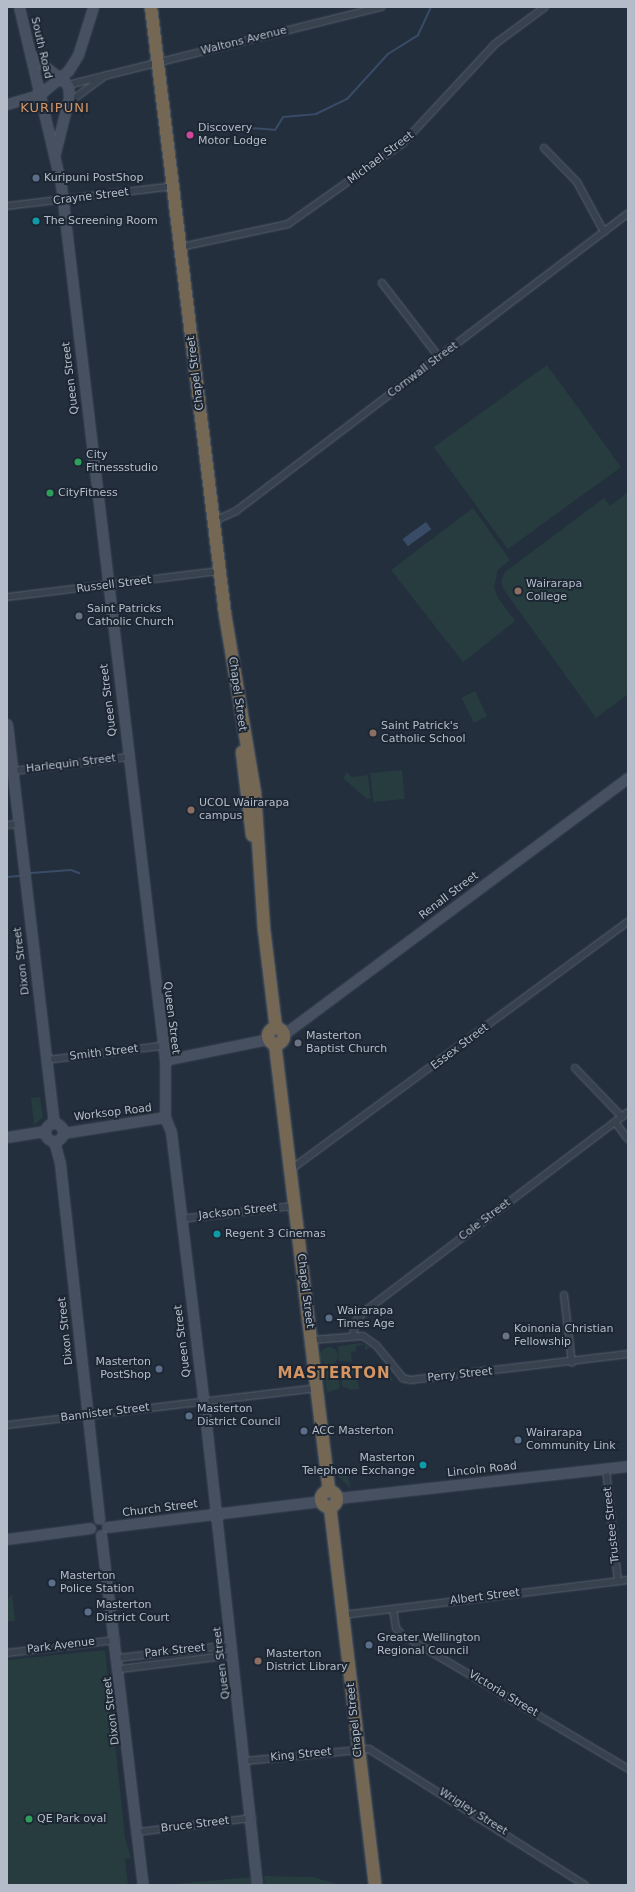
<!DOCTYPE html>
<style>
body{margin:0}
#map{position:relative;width:635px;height:1892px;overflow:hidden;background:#242f3e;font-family:"DejaVu Sans",sans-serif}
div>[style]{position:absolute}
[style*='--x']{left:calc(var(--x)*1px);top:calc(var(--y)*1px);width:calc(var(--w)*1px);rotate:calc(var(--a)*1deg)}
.green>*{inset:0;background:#263c3f;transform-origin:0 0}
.round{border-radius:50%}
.water>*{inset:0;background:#394c67;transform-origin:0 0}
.stream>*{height:2px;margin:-1px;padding:0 1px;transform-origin:1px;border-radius:1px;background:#394c67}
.roads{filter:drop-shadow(0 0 1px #565f6c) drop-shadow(0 0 1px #565f6c)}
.street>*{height:6px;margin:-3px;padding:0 3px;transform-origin:3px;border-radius:3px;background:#38414e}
.secondary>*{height:9px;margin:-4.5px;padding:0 4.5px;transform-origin:4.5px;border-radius:4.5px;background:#465061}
.secondary>.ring{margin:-4.5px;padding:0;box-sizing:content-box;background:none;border:9px solid #465061;border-radius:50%}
.highway>*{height:12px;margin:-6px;padding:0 6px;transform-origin:6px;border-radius:6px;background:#746855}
.highway>.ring{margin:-6px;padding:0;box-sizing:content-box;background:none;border:12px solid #746855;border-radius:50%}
.dots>*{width:11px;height:11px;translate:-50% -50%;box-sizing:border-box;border:2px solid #1d2633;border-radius:50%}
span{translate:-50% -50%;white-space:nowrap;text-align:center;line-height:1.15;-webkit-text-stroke:4px #1d2633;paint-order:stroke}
.street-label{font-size:11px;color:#b4bcc9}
.poi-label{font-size:11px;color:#b4bcc9}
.left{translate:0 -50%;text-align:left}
.right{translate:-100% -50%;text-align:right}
.quarter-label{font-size:13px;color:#d59563;letter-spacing:1px}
.district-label{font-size:15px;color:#d59563;font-weight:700;letter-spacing:1px}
.frame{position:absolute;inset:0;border:8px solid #b4bcc9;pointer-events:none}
</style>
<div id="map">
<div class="green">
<div style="left:547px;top:365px;width:126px;height:140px;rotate:54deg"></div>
<div style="clip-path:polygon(628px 492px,628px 694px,596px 718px,504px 590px,501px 581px,505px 572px,604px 498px,610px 506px)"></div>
<div style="clip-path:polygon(473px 508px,510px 560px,498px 570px,494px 587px,498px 598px,515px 621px,463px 662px,391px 570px)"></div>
<div style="left:475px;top:691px;width:28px;height:15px;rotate:64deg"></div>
<div style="left:402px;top:770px;width:29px;height:32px;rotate:84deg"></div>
<div style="clip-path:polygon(347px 772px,352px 777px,368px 775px,371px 799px,367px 799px,343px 778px)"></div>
<div style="clip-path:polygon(40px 1097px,43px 1117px,34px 1125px,31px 1098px)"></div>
<div style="clip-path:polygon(360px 1343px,366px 1345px,370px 1348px,365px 1350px,365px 1345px,356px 1346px,356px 1351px,351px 1352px,352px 1362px,339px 1361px,338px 1346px)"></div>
<div class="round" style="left:320px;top:1347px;width:18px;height:18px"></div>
<div style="clip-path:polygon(359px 1363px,359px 1368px,353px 1369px,360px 1389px,351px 1390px,342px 1386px,340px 1368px)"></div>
<div style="clip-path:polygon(335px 1366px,340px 1388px,327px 1393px,323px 1367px)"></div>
<div style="clip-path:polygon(385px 1367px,389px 1372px,393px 1381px,380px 1377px,379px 1372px)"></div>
<div style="clip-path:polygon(347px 1471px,348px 1476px,351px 1489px,336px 1474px)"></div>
<div style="clip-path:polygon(12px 1594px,15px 1621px,7px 1622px,7px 1600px)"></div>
<div style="clip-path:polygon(105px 1650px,125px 1837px,131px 1858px,125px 1859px,128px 1885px,7px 1885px,7px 1660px)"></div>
<div style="clip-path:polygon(264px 1876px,314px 1877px,339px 1885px,265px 1885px)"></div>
<div style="clip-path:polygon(251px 1877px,252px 1885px,165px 1885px)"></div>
</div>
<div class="water">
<div style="left:426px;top:522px;width:9px;height:29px;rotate:54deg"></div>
</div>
<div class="stream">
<div style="--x:249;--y:128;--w:26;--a:4"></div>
<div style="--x:275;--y:130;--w:15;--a:-58"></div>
<div style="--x:283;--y:117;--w:33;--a:-5"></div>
<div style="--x:316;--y:114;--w:34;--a:-26"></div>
<div style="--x:347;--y:99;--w:61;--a:-47.7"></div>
<div style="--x:388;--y:54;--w:36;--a:-32"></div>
<div style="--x:418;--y:35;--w:31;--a:-65"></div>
<div style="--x:31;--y:873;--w:40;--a:-4.3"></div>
<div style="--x:71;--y:870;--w:9;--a:21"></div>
<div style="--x:7;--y:877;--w:12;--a:-5"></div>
</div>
<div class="roads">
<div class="street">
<div style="--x:68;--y:85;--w:323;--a:-14"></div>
<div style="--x:68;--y:103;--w:47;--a:-36.4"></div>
<div style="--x:544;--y:148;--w:47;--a:45.9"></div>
<div style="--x:577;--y:182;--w:57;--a:61.6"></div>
<div style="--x:7;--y:206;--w:168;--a:-6.8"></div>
<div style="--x:181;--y:247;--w:109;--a:-12.1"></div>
<div style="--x:288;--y:224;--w:141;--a:-35.2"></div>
<div style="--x:403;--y:143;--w:135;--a:-47.1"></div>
<div style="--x:495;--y:44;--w:62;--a:-36.5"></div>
<div style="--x:382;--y:283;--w:93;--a:52.4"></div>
<div style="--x:214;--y:521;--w:24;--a:-24"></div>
<div style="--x:236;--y:511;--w:492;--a:-37.2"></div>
<div style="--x:7;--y:597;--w:215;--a:-7"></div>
<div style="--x:13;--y:771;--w:116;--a:-6.9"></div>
<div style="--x:7;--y:825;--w:10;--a:-6"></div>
<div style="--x:46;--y:1060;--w:117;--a:-6.9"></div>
<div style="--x:575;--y:1068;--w:68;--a:46.2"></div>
<div style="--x:615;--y:1122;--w:21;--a:53"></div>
<div style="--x:290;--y:1170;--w:419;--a:-36.3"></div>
<div style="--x:181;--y:1219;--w:114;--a:-6.6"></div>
<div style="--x:564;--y:1295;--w:68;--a:83.3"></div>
<div style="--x:353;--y:1335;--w:14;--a:-78"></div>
<div style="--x:356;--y:1321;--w:13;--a:-48"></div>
<div style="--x:365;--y:1311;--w:330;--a:-37.1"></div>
<div style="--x:311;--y:1340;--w:52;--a:-4.4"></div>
<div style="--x:363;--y:1336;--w:16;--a:35"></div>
<div style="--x:376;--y:1345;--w:43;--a:50.7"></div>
<div style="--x:403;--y:1378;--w:7;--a:16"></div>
<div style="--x:410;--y:1380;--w:220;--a:-6.8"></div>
<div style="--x:7;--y:1425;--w:312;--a:-6.8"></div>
<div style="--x:606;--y:1469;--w:113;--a:83.9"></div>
<div style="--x:393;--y:1609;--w:19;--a:81"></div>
<div style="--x:396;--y:1628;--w:8;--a:50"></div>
<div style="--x:401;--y:1634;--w:264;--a:30.7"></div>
<div style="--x:343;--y:1615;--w:287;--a:-7"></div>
<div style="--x:7;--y:1653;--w:110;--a:-6.8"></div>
<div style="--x:118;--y:1658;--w:114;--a:-6.6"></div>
<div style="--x:120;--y:1669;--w:114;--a:-7.1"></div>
<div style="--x:245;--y:1761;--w:125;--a:-5.5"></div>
<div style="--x:369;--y:1749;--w:255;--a:32.2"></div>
<div style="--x:138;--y:1832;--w:115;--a:-7"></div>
</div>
<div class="secondary">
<div style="--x:19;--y:7;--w:183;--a:76.7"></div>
<div style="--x:61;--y:185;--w:881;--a:83.22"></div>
<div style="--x:165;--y:1060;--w:57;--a:90"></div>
<div style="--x:165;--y:1117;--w:16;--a:68"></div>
<div style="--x:171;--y:1132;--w:284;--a:83.1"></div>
<div style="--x:205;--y:1414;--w:474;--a:83.7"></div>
<div style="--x:31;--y:55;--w:48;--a:39"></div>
<div style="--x:68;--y:85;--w:12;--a:85"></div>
<div style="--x:69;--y:97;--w:58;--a:104"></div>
<div style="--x:7;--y:104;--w:33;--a:-16"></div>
<div style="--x:39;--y:95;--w:38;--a:-40"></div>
<div style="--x:68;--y:71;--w:19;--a:-58"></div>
<div style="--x:78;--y:55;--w:50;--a:-72.6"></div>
<div style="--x:7;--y:724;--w:402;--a:83.3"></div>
<div style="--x:284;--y:1034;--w:429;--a:-36.7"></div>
<div style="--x:165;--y:1060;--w:105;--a:-11.5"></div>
<div class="ring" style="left:45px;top:1123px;width:9px;height:9px"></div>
<div style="--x:63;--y:1133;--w:103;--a:-8.9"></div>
<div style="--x:7;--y:1137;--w:38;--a:-9"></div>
<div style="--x:54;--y:1141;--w:24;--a:75"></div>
<div style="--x:60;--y:1164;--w:357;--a:83.7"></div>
<div style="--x:338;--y:1498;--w:292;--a:-6.3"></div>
<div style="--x:107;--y:1527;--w:216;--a:-6.9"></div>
<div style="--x:101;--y:1535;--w:353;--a:83.2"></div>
<div style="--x:7;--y:1539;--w:84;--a:-7.5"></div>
</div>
<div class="highway">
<div style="--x:151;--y:7;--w:611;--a:83.05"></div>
<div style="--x:225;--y:614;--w:182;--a:80.5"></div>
<div style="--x:255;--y:794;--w:135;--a:86.2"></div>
<div style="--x:264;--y:929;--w:100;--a:83.1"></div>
<div style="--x:242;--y:752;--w:84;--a:83.1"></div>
<div class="ring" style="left:268px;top:1028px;width:4px;height:4px"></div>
<div style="--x:275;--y:1044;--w:450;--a:83.1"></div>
<div class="ring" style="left:321px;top:1491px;width:4px;height:4px"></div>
<div style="--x:330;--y:1507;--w:381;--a:83.2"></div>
</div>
</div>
<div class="dots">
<div style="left:190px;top:135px;background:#d1479c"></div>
<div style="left:36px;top:178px;background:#5c6f8a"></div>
<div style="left:36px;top:221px;background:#0f9aa8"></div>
<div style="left:78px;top:462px;background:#2e9e5b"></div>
<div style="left:50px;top:493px;background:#2e9e5b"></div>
<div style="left:518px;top:591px;background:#8d6e63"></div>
<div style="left:79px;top:616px;background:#6b7280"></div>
<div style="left:373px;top:733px;background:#8d6e63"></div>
<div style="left:191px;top:810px;background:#8d6e63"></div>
<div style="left:298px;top:1043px;background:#6b7280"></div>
<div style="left:217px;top:1234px;background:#0f9aa8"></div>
<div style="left:329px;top:1318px;background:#5c6f8a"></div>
<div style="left:506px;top:1336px;background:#6b7280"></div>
<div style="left:159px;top:1369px;background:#5c6f8a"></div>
<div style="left:189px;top:1416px;background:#5c6f8a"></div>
<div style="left:304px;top:1431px;background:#5c6f8a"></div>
<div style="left:518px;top:1440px;background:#5c6f8a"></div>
<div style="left:423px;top:1465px;background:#0f9aa8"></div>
<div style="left:52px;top:1583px;background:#5c6f8a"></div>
<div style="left:88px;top:1612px;background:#5c6f8a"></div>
<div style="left:369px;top:1645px;background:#5c6f8a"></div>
<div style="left:258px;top:1661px;background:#8d6e63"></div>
<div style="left:29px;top:1819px;background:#2e9e5b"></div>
</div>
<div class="street-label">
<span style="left:244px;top:41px;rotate:-14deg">Waltons Avenue</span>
<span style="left:41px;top:48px;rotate:77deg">South Road</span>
<span style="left:381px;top:158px;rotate:-37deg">Michael Street</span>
<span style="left:91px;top:197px;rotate:-7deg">Crayne Street</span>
<span style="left:423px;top:370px;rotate:-37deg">Cornwall Street</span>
<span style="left:196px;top:373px;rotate:-97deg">Chapel Street</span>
<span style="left:71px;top:378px;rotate:-97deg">Queen Street</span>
<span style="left:114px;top:585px;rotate:-7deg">Russell Street</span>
<span style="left:237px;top:694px;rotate:82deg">Chapel Street</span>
<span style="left:109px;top:700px;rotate:-97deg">Queen Street</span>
<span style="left:71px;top:764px;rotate:-7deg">Harlequin Street</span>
<span style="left:449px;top:896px;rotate:-37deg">Renall Street</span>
<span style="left:22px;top:961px;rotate:-97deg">Dixon Street</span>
<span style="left:171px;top:1018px;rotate:83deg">Queen Street</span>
<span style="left:460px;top:1047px;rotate:-37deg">Essex Street</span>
<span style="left:104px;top:1053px;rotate:-7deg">Smith Street</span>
<span style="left:113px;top:1113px;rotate:-7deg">Worksop Road</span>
<span style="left:238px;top:1212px;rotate:-6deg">Jackson Street</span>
<span style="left:485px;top:1220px;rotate:-37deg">Cole Street</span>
<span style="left:305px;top:1291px;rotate:83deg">Chapel Street</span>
<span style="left:66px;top:1331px;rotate:-96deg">Dixon Street</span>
<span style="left:183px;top:1341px;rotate:-97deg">Queen Street</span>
<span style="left:460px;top:1375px;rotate:-6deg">Perry Street</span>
<span style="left:105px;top:1413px;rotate:-7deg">Bannister Street</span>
<span style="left:482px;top:1470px;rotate:-6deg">Lincoln Road</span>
<span style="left:160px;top:1509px;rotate:-7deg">Church Street</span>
<span style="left:612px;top:1525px;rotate:-96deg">Trustee Street</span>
<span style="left:485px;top:1597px;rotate:-7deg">Albert Street</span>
<span style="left:61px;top:1646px;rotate:-7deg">Park Avenue</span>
<span style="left:175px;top:1651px;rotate:-6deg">Park Street</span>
<span style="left:222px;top:1663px;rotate:-97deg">Queen Street</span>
<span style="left:503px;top:1694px;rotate:31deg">Victoria Street</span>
<span style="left:112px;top:1711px;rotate:-97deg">Dixon Street</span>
<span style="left:355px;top:1720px;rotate:-96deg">Chapel Street</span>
<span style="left:301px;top:1755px;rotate:-6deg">King Street</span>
<span style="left:473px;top:1812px;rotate:32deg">Wrigley Street</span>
<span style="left:195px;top:1825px;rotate:-7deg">Bruce Street</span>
</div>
<div class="poi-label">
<span class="left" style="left:198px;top:135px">Discovery<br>Motor Lodge</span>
<span class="left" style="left:44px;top:178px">Kuripuni PostShop</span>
<span class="left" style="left:44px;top:221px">The Screening Room</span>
<span class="left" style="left:86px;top:462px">City<br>Fitnessstudio</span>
<span class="left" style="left:58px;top:493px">CityFitness</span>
<span class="left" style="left:526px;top:591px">Wairarapa<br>College</span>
<span class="left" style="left:87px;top:616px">Saint Patricks<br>Catholic Church</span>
<span class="left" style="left:381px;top:733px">Saint Patrick's<br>Catholic School</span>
<span class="left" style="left:199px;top:810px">UCOL Wairarapa<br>campus</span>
<span class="left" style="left:306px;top:1043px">Masterton<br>Baptist Church</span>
<span class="left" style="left:225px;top:1234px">Regent 3 Cinemas</span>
<span class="left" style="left:337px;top:1318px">Wairarapa<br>Times Age</span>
<span class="left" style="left:514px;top:1336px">Koinonia Christian<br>Fellowship</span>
<span class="right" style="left:151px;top:1369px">Masterton<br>PostShop</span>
<span class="left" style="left:197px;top:1416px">Masterton<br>District Council</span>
<span class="left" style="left:312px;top:1431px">ACC Masterton</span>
<span class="left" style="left:526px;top:1440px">Wairarapa<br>Community Link</span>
<span class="right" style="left:415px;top:1465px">Masterton<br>Telephone Exchange</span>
<span class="left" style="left:60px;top:1583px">Masterton<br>Police Station</span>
<span class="left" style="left:96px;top:1612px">Masterton<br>District Court</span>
<span class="left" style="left:377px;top:1645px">Greater Wellington<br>Regional Council</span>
<span class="left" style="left:266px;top:1661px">Masterton<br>District Library</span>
<span class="left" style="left:37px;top:1819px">QE Park oval</span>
</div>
<div class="quarter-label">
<span style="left:55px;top:108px">KURIPUNI</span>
</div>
<div class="district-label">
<span style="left:334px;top:1374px">MASTERTON</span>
</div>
<div class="frame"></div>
</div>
